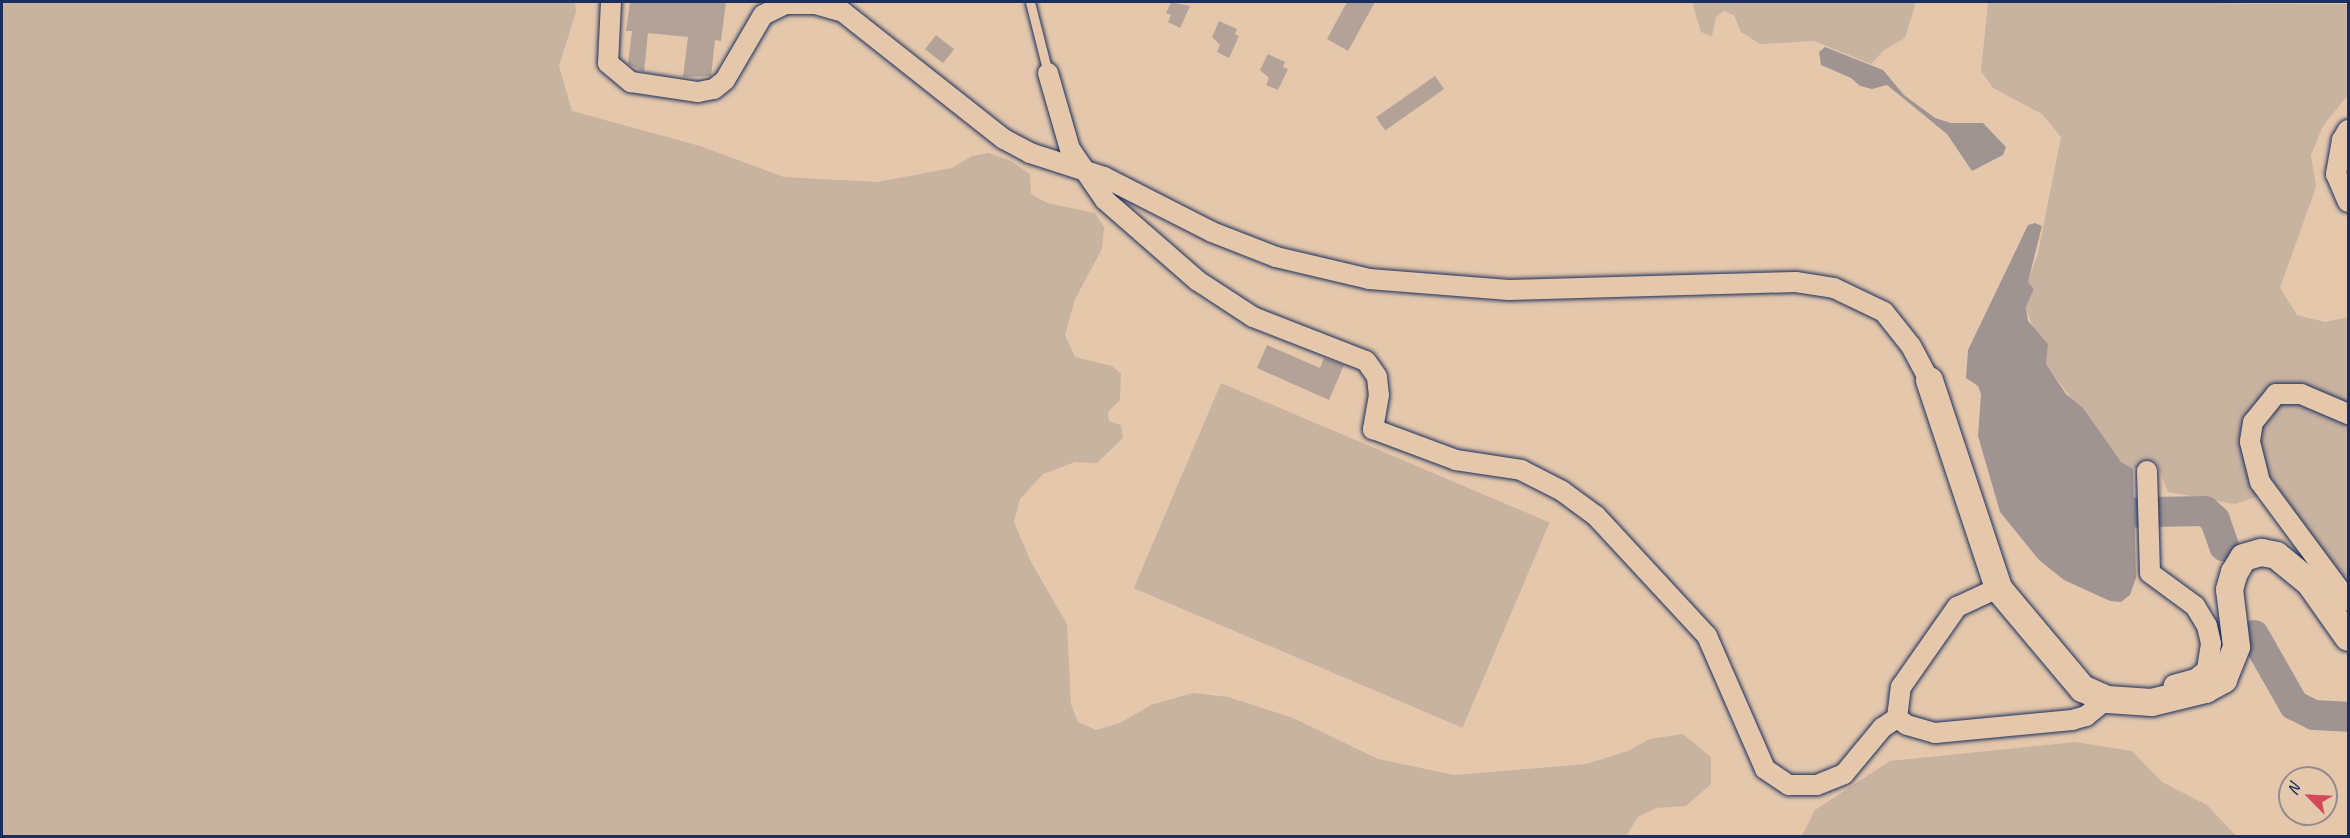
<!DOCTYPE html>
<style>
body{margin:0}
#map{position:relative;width:2350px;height:838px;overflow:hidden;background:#e5c8ac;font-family:Caveat,sans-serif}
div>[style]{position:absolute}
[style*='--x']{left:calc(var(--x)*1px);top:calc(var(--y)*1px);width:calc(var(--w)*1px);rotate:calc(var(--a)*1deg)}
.green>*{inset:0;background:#c8b2a0;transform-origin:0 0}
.water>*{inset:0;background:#a09492}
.river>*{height:30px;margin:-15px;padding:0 15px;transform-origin:15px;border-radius:15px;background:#a09492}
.building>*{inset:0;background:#b3a298;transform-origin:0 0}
.roads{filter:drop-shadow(0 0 2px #1b2f5e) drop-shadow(0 0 2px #1b2f5e)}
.lane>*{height:9px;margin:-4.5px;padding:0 4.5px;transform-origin:4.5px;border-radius:4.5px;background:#e5c8ac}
.street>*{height:20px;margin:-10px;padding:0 10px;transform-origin:10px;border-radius:10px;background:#e5c8ac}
.secondary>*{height:27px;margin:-13.5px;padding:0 13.5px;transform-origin:13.5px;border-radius:13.5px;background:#e5c8ac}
span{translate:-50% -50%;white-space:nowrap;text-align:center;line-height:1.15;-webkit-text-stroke:4.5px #e5c8ac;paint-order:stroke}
.frame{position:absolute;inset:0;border:3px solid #1b2f5e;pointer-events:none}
.north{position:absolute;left:2278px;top:766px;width:60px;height:60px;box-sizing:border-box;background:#e5c8ac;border:2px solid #948b8d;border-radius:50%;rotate:294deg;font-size:16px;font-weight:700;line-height:24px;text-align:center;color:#1b2f5e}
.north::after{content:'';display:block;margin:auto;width:21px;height:27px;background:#d1495b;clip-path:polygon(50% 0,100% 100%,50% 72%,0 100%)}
</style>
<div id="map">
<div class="green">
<div style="clip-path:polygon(2px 2px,575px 2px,576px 12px,559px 66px,572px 111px,700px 146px,784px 177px,877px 182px,952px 168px,972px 156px,989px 153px,1011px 161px,1030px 174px,1031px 194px,1047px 203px,1095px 213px,1104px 227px,1102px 249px,1075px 299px,1065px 335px,1075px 357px,1112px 366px,1121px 374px,1120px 400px,1108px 412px,1109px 421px,1121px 425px,1123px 438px,1097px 463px,1075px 462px,1043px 474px,1020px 499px,1014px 522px,1031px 562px,1067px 624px,1071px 704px,1078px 722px,1096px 730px,1120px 723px,1151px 705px,1193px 693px,1228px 697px,1293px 718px,1378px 759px,1454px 775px,1586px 764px,1628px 751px,1650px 739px,1683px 734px,1711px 757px,1711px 784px,1686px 806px,1656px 808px,1638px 817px,1626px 836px,2px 836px)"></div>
<div style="clip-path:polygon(1692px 2px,1916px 2px,1905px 38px,1884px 50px,1871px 64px,1814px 41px,1760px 44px,1741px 32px,1734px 15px,1724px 11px,1716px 17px,1712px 36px,1701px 32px)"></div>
<div style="clip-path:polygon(1988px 2px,2348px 4px,2348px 95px,2323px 126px,2311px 155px,2316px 187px,2280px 288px,2297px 315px,2325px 322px,2348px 317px,2348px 638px,2271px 492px,2235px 504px,2168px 492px,2156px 462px,2133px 469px,2121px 462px,2045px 364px,2048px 344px,2034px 332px,2026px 307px,2034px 289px,2028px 282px,2038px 253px,2061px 137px,2042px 114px,1993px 88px,1981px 71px)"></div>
<div style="left:1221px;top:383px;width:357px;height:223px;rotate:23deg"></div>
<div style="clip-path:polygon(2075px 742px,2132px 751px,2162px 782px,2207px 805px,2236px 836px,1802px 836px,1815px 810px,1890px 761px)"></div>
</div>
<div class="water">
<div style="clip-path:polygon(1825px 47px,1883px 70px,1904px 95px,1935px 118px,1951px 123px,1983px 123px,2006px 147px,2003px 155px,1972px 171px,1947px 134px,1887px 85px,1872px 89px,1860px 86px,1851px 78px,1821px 65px,1819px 52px)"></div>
<div style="clip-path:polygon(2035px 223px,2042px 226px,2028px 282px,2034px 289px,2026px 307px,2028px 321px,2048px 344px,2046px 364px,2066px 394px,2083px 408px,2121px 462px,2133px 469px,2136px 578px,2130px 595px,2121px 602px,2110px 601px,2064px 580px,2039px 560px,2000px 512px,1978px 436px,1981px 394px,1978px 386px,1966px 378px,1968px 350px,2028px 225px)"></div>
</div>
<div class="river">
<div style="--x:2096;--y:506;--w:12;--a:35"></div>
<div style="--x:2106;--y:513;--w:99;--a:-1.2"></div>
<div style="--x:2205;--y:511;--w:13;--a:42"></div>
<div style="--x:2215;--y:520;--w:28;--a:71"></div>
<div style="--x:2254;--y:635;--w:81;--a:60.3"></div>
<div style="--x:2294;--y:705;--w:22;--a:27"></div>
<div style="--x:2314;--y:715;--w:34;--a:3"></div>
</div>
<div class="building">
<div style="clip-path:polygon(630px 2px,726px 2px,721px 41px,715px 40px,711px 76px,683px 77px,688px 37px,648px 33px,644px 72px,628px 64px,632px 31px,626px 31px)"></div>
<div style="clip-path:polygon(1171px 2px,1190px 6px,1180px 28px,1168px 22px,1171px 15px,1166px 13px)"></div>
<div style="clip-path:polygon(1347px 2px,1375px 2px,1348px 51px,1327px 39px)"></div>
<div style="clip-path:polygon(1219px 21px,1237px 29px,1235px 34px,1239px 36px,1229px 58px,1217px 52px,1220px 45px,1212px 37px)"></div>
<div style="left:936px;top:35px;width:23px;height:18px;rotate:38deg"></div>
<div style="clip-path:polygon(1268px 54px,1285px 62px,1283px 67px,1288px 69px,1278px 90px,1266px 85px,1269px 78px,1260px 70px)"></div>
<div style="left:1435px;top:76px;width:16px;height:72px;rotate:55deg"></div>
<div style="clip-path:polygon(1267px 345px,1320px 368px,1324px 358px,1344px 365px,1329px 400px,1257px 368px)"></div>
</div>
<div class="roads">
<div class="lane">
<div style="--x:1030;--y:2;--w:73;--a:75.8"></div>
</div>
<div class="street">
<div style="--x:611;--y:2;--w:61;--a:92.8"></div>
<div style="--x:608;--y:63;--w:30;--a:40"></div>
<div style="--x:631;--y:82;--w:68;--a:8.5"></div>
<div style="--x:698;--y:92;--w:16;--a:-11"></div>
<div style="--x:714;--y:89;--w:14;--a:-39"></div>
<div style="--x:725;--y:80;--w:75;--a:-59.7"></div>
<div style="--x:763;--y:15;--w:25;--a:-26"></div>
<div style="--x:786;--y:4;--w:29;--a:0"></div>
<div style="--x:815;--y:4;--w:29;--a:16"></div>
<div style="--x:843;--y:12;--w:205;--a:38.3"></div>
<div style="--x:1004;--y:139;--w:30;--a:28"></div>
<div style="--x:1030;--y:153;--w:78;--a:18"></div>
<div style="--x:1104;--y:177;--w:121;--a:27"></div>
<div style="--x:1212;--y:232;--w:69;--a:21.3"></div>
<div style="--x:1276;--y:257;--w:96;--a:13.3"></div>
<div style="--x:1369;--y:279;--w:140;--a:4.5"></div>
<div style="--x:1509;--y:290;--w:287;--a:-1.6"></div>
<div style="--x:1796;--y:282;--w:38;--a:9"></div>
<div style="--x:1834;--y:288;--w:55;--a:25.6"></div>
<div style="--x:1884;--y:312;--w:43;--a:51.5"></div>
<div style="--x:1911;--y:346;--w:38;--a:62"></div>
<div style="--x:1048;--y:73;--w:79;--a:73.9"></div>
<div style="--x:1070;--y:149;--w:62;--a:55.5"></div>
<div style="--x:1105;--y:200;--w:123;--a:41.1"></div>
<div style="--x:1198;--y:281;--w:66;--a:33.2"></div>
<div style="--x:1253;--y:317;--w:121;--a:21.3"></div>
<div style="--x:1366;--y:361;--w:19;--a:55"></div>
<div style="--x:1377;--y:377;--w:18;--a:84"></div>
<div style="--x:1379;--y:395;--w:35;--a:100"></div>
<div style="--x:1373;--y:429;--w:89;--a:20.5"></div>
<div style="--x:1456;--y:460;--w:66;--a:8.7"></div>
<div style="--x:1521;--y:470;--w:46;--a:27.1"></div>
<div style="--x:1562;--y:491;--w:42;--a:36.3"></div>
<div style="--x:1596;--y:516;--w:163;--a:47.2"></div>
<div style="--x:1707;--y:636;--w:145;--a:66.4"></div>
<div style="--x:1765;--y:769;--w:29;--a:34"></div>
<div style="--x:1789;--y:785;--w:28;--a:0"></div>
<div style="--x:1817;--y:785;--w:29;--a:-22"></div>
<div style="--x:1844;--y:774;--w:60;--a:-50.4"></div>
<div style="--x:1882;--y:728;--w:18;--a:-34"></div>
<div style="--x:2348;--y:130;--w:12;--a:121"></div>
<div style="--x:2342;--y:140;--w:35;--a:100"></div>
<div style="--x:2336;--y:174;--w:30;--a:67"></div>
<div style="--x:2348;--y:414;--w:51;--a:-156.9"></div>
<div style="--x:2301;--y:394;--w:25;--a:180"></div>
<div style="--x:2276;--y:394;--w:36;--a:129"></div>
<div style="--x:2253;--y:422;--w:20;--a:99"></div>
<div style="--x:2250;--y:442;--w:41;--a:76"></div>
<div style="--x:2260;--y:482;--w:148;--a:53.5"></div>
<div style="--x:2147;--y:471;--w:102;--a:88.3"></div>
<div style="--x:2150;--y:573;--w:56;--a:36.3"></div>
<div style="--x:2195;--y:606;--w:23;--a:59"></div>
<div style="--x:2207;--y:626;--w:18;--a:77"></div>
<div style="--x:2211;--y:644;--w:26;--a:99"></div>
<div style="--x:2207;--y:670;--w:14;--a:141"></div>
<div style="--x:2196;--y:679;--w:23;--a:165"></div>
<div style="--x:1897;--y:718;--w:12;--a:35"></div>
<div style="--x:1907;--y:725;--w:29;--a:16"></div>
<div style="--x:1935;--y:733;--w:138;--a:-5.4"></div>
<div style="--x:2072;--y:720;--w:15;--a:-16"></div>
<div style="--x:2086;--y:716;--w:27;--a:-39"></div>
<div style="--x:1897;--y:718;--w:31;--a:-83"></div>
<div style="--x:1901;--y:687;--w:98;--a:-55"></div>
<div style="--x:1957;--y:607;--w:45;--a:-24.9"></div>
</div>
<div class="secondary">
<div style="--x:1929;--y:380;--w:219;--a:71.6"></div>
<div style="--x:1998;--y:588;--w:131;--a:50"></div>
<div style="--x:2082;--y:688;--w:27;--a:24"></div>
<div style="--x:2107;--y:699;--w:44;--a:3.9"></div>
<div style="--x:2151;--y:702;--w:56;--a:-13.5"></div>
<div style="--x:2205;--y:689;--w:21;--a:-29"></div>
<div style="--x:2223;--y:679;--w:35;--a:-68"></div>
<div style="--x:2236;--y:646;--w:57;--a:-97"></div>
<div style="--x:2229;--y:589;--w:18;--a:-74"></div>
<div style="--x:2234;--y:572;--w:17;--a:-59"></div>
<div style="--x:2243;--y:557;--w:19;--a:-16"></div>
<div style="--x:2261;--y:552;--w:15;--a:11"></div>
<div style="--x:2276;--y:555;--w:43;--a:39.3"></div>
<div style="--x:2309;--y:582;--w:67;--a:54.7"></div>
</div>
</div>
<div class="frame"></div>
<div class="north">N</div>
</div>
